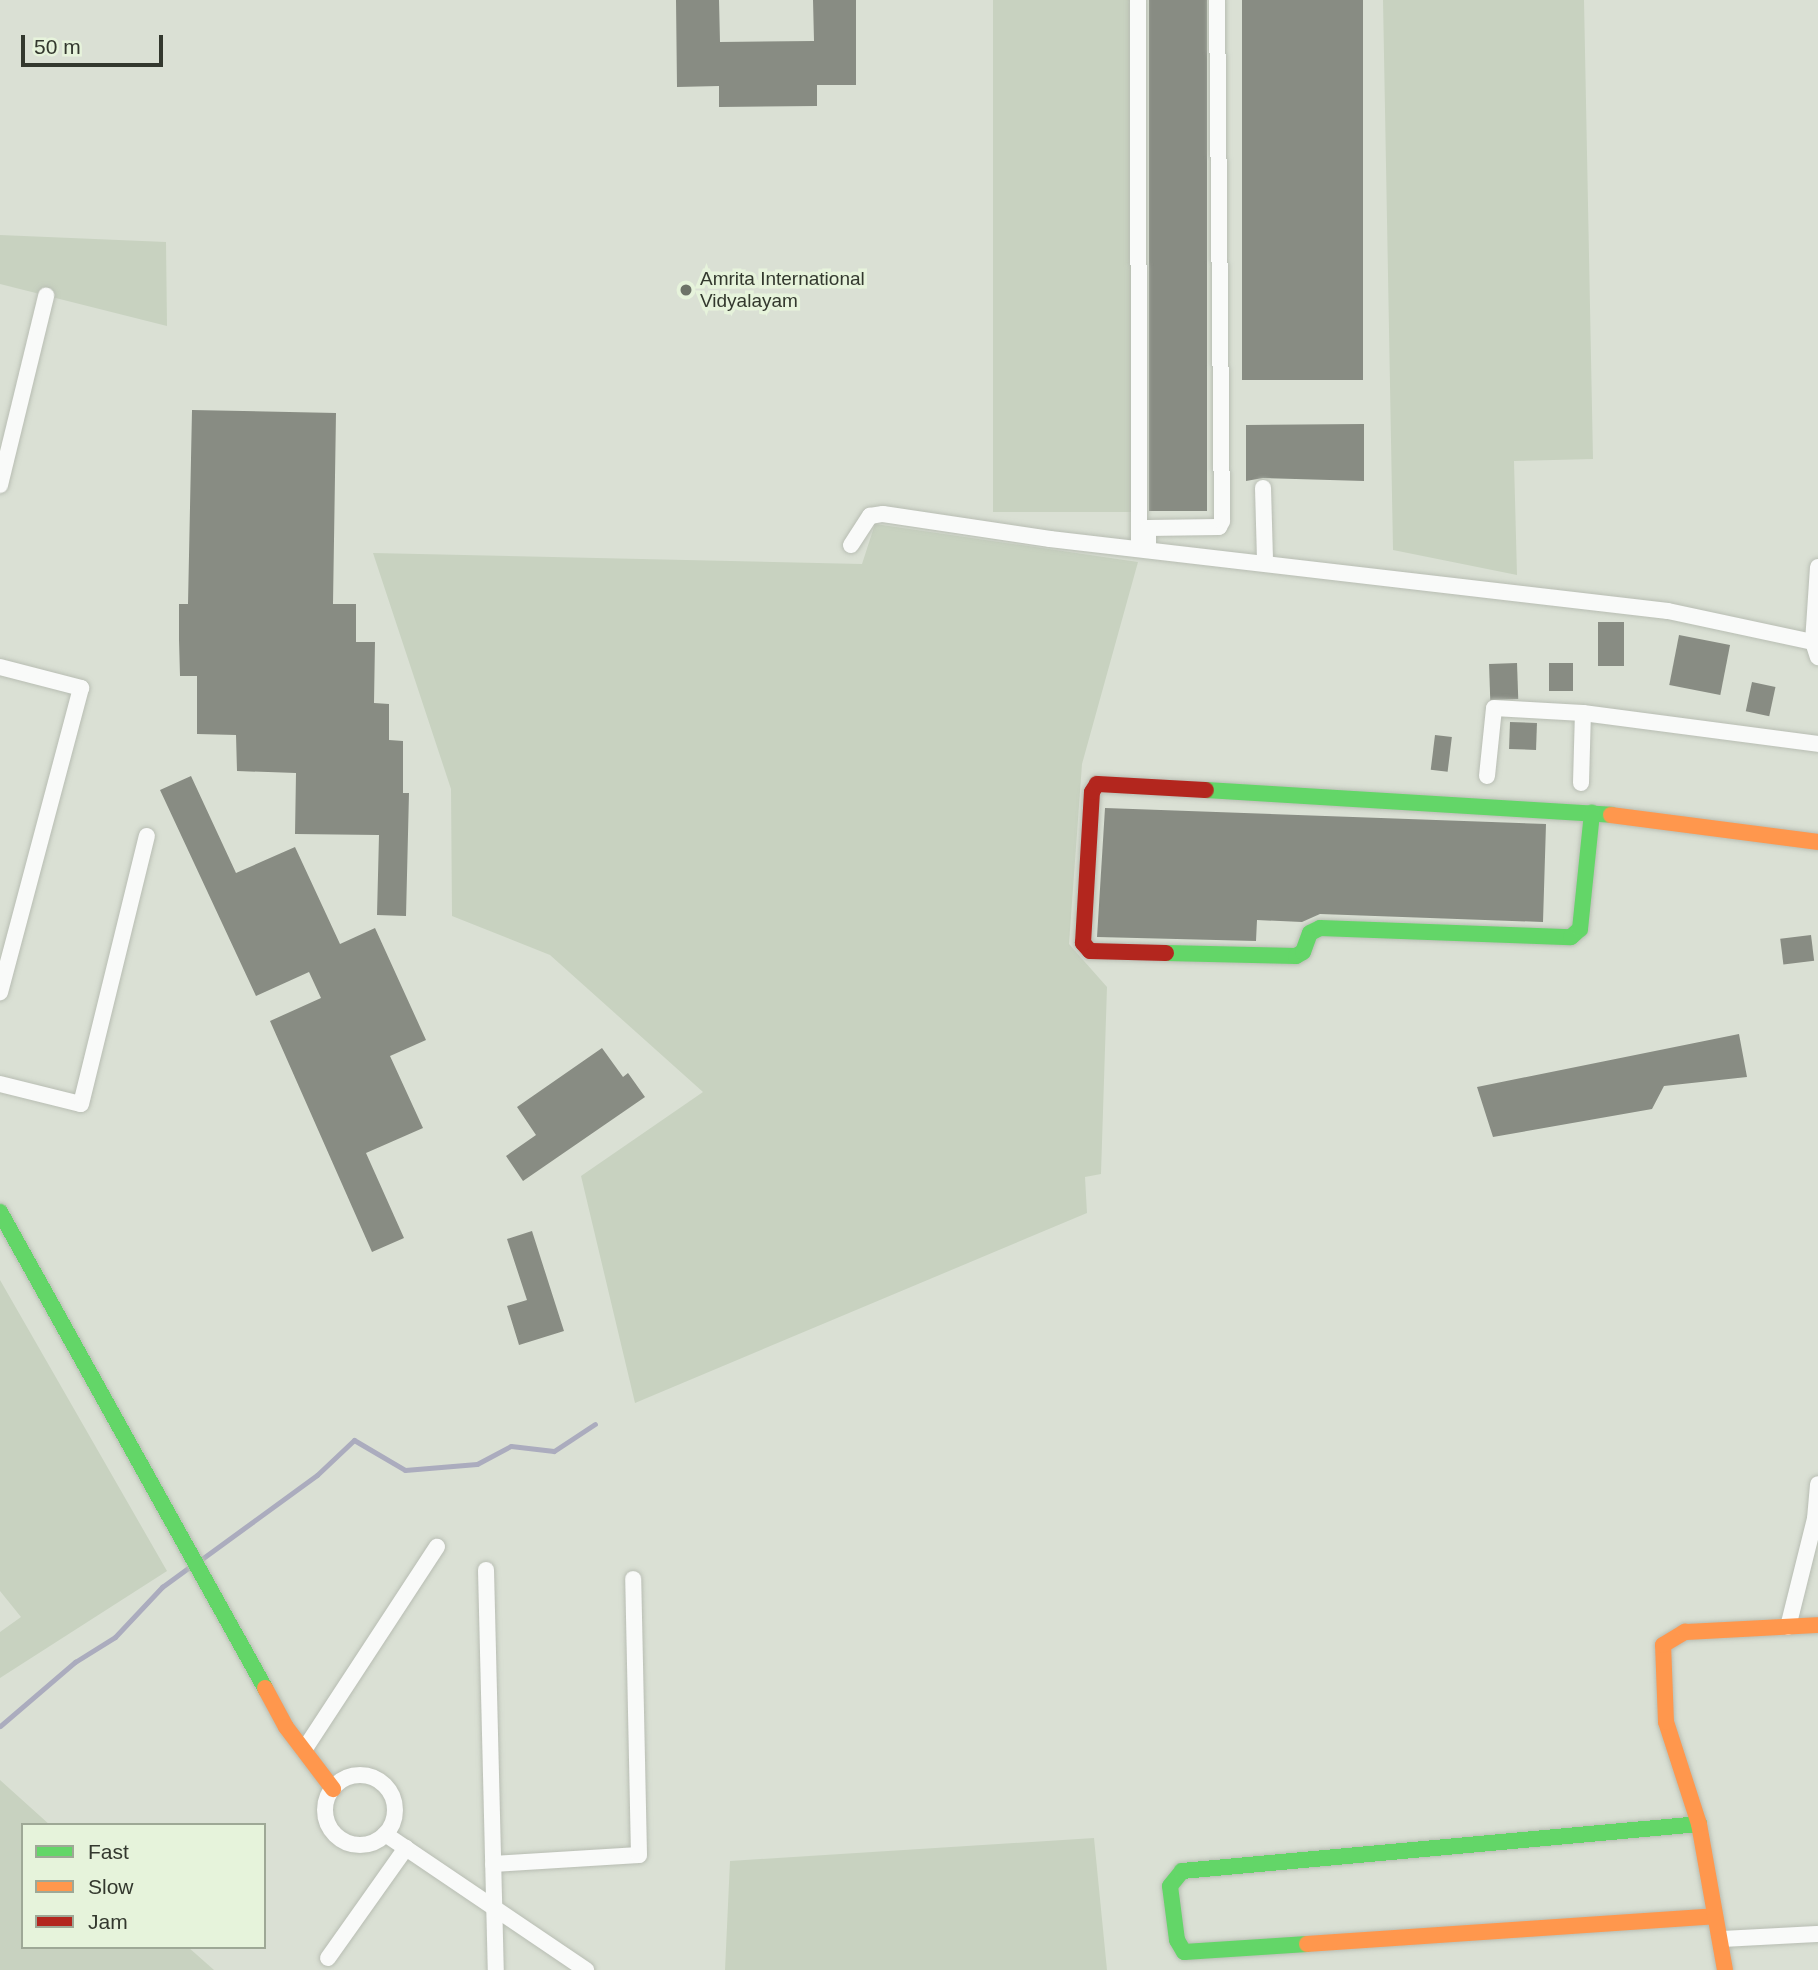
<!DOCTYPE html>
<style>
body{margin:0}
#map{position:relative;width:1818px;height:1970px;overflow:hidden;background:#dae0d4;font-family:Arial,sans-serif}
div>[style]{position:absolute}
[style*='--x']{left:calc(var(--x)*1px);top:calc(var(--y)*1px);width:calc(var(--w)*1px);rotate:calc(var(--a)*1deg)}
.green>*{inset:0;background:#c8d2c0;transform-origin:0 0}
.stream>*{height:5px;margin:-2.5px;padding:0 2.5px;transform-origin:2.5px;border-radius:2.5px;background:#abacbe}
.building>*{inset:0;background:#888c83;transform-origin:0 0}
.roads{filter:drop-shadow(0 0 2px #b8bdb3) drop-shadow(0 0 2px #b8bdb3)}
.street>*{height:16px;margin:-8px;padding:0 8px;transform-origin:8px;border-radius:8px;background:#f9faf9}
.street>.ring{margin:-8px;padding:0;box-sizing:content-box;background:none;border:16px solid #f9faf9;border-radius:50%}
.fast>*{height:16px;margin:-8px;padding:0 8px;transform-origin:8px;border-radius:8px;background:#63d668}
.slow>*{height:16px;margin:-8px;padding:0 8px;transform-origin:8px;border-radius:8px;background:#ff974d}
.jam>*{height:16px;margin:-8px;padding:0 8px;transform-origin:8px;border-radius:8px;background:#b3261e}
.dots>*{width:19px;height:19px;translate:-50% -50%;box-sizing:border-box;border:4px solid #e6f3db;border-radius:50%}
span{translate:-50% -50%;white-space:nowrap;text-align:center;line-height:1.15;-webkit-text-stroke:7px #e6f3db;paint-order:stroke}
.poi-label{font-size:19px;color:#33382e}
.left{translate:0 -50%;text-align:left}
.legend{position:absolute;left:21px;top:1823px;width:245px;height:126px;box-sizing:border-box;background:#e6f3db;border:2px solid #9ea896;margin:0;padding:9px 12px;list-style:none;font-size:21px;color:#33382e}
.legend li{display:flex;align-items:center;gap:14px;height:35px}
.legend b{width:35px;border:2px solid #9ea896}
.scale{position:absolute;left:21px;top:35px;width:142px;height:32px;box-sizing:border-box;border:4px solid #33382e;border-top:0;padding-left:9px;font-size:21px;line-height:24px;white-space:nowrap;color:#33382e;-webkit-text-stroke:5px #e6f3db;paint-order:stroke}
</style>
<div id="map">
<div class="green">
<div style="left:993px;top:0;width:138px;height:512px"></div>
<div style="clip-path:polygon(1383px 0,1584px 0,1593px 459px,1514px 461px,1517px 575px,1393px 550px)"></div>
<div style="clip-path:polygon(0 235px,166px 242px,167px 326px,0 284px)"></div>
<div style="clip-path:polygon(875px 524px,1138px 562px,1082px 764px,1069px 944px,1107px 987px,1101px 1174px,1085px 1177px,1087px 1213px,635px 1403px,581px 1176px,703px 1092px,550px 955px,452px 916px,451px 789px,373px 553px,862px 564px)"></div>
<div style="clip-path:polygon(0 1280px,167px 1571px,0 1678px,0 1632px,21px 1617px,0 1591px)"></div>
<div style="clip-path:polygon(0 1780px,50px 1825px,23px 1825px,23px 1947px,188px 1947px,214px 1970px,0 1970px)"></div>
<div style="clip-path:polygon(1094px 1838px,1107px 1970px,725px 1970px,730px 1861px)"></div>
</div>
<div class="stream">
<div style="--x:199;--y:1561;--w:146;--a:-36.1"></div>
<div style="--x:317;--y:1475;--w:51;--a:-43.4"></div>
<div style="--x:354;--y:1440;--w:59;--a:30.5"></div>
<div style="--x:405;--y:1470;--w:72;--a:-4.8"></div>
<div style="--x:477;--y:1464;--w:38;--a:-28"></div>
<div style="--x:511;--y:1446;--w:43;--a:6.6"></div>
<div style="--x:554;--y:1451;--w:49;--a:-33.4"></div>
<div style="--x:0;--y:1726;--w:99;--a:-40.5"></div>
<div style="--x:75;--y:1662;--w:47;--a:-32"></div>
<div style="--x:115;--y:1637;--w:69;--a:-46.8"></div>
<div style="--x:162;--y:1587;--w:36;--a:-36"></div>
</div>
<div class="building">
<div style="clip-path:polygon(676px 0,719px 0,720px 42px,814px 41px,813px 0,856px 0,856px 85px,817px 85px,817px 106px,719px 107px,719px 86px,677px 87px)"></div>
<div style="left:1149px;top:0;width:58px;height:511px"></div>
<div style="left:1242px;top:0;width:121px;height:380px"></div>
<div style="clip-path:polygon(192px 410px,336px 413px,333px 604px,356px 604px,356px 642px,375px 642px,374px 703px,389px 704px,389px 740px,403px 741px,403px 793px,409px 793px,406px 916px,377px 915px,379px 835px,295px 834px,296px 773px,237px 771px,236px 735px,197px 734px,197px 676px,180px 676px,179px 640px,179px 604px,188px 604px)"></div>
<div style="clip-path:polygon(1364px 424px,1364px 481px,1263px 478px,1246px 481px,1246px 425px)"></div>
<div style="left:1598px;top:622px;width:26px;height:44px"></div>
<div style="left:1679px;top:635px;width:52px;height:51px;rotate:11deg"></div>
<div style="left:1517px;top:663px;width:36px;height:28px;rotate:88deg"></div>
<div style="left:1573px;top:663px;width:28px;height:24px;rotate:90deg"></div>
<div style="left:1752px;top:682px;width:24px;height:30px;rotate:12deg"></div>
<div style="left:1510px;top:722px;width:27px;height:27px;rotate:2deg"></div>
<div style="left:1435px;top:735px;width:17px;height:35px;rotate:7deg"></div>
<div style="clip-path:polygon(191px 776px,236px 873px,295px 847px,340px 944px,375px 928px,426px 1040px,390px 1056px,423px 1128px,366px 1153px,404px 1238px,372px 1252px,270px 1021px,321px 998px,309px 972px,256px 996px,160px 790px)"></div>
<div style="clip-path:polygon(1105px 808px,1546px 824px,1543px 922px,1320px 914px,1302px 922px,1257px 920px,1256px 941px,1097px 937px)"></div>
<div style="left:1811px;top:935px;width:26px;height:31px;rotate:83deg"></div>
<div style="clip-path:polygon(1739px 1034px,1747px 1077px,1664px 1086px,1652px 1109px,1493px 1137px,1477px 1087px)"></div>
<div style="clip-path:polygon(602px 1048px,623px 1077px,628px 1073px,645px 1097px,523px 1181px,506px 1156px,536px 1135px,517px 1107px)"></div>
<div style="clip-path:polygon(532px 1231px,564px 1331px,519px 1345px,507px 1306px,527px 1300px,507px 1239px)"></div>
</div>
<div class="roads">
<div class="street">
<div style="--x:1138;--y:0;--w:541;--a:89.89"></div>
<div style="--x:0;--y:485;--w:195;--a:-76.3"></div>
<div style="--x:1263;--y:488;--w:73;--a:88.4"></div>
<div style="--x:851;--y:545;--w:35;--a:-57"></div>
<div style="--x:870;--y:516;--w:13;--a:-9"></div>
<div style="--x:883;--y:514;--w:169;--a:8.5"></div>
<div style="--x:1050;--y:539;--w:622;--a:6.65"></div>
<div style="--x:1668;--y:611;--w:148;--a:12.1"></div>
<div style="--x:1148;--y:548;--w:20;--a:-90"></div>
<div style="--x:1148;--y:528;--w:71;--a:-0.8"></div>
<div style="--x:1219;--y:527;--w:7;--a:-63"></div>
<div style="--x:1222;--y:521;--w:521;--a:-90.55"></div>
<div style="--x:1818;--y:567;--w:75;--a:93.8"></div>
<div style="--x:1813;--y:642;--w:16;--a:72"></div>
<div style="--x:0;--y:667;--w:84;--a:14.5"></div>
<div style="--x:81;--y:688;--w:315;--a:104.9"></div>
<div style="--x:1487;--y:776;--w:68;--a:-84.1"></div>
<div style="--x:1494;--y:708;--w:89;--a:3.2"></div>
<div style="--x:1583;--y:713;--w:237;--a:7.5"></div>
<div style="--x:1581;--y:783;--w:70;--a:-88.4"></div>
<div style="--x:0;--y:1084;--w:83;--a:13.9"></div>
<div style="--x:81;--y:1104;--w:276;--a:-76.2"></div>
<div style="--x:486;--y:1570;--w:400;--a:88.6"></div>
<div style="--x:1788;--y:1627;--w:111;--a:-76"></div>
<div style="--x:1815;--y:1519;--w:35;--a:-85"></div>
<div style="--x:304;--y:1750;--w:243;--a:-56.8"></div>
<div class="ring" style="left:325px;top:1775px;width:54px;height:54px"></div>
<div style="--x:385;--y:1834;--w:243;--a:34.1"></div>
<div style="--x:493;--y:1864;--w:146;--a:-3.5"></div>
<div style="--x:639;--y:1855;--w:276;--a:-91.2"></div>
<div style="--x:1721;--y:1939;--w:97;--a:-3"></div>
<div style="--x:328;--y:1958;--w:135;--a:-54.7"></div>
</div>
<div class="fast">
<div style="--x:1206;--y:790;--w:406;--a:3.5"></div>
<div style="--x:1166;--y:953;--w:130;--a:1.3"></div>
<div style="--x:1296;--y:956;--w:8;--a:-30"></div>
<div style="--x:1303;--y:952;--w:20;--a:-70"></div>
<div style="--x:1310;--y:933;--w:11;--a:-27"></div>
<div style="--x:1320;--y:928;--w:251;--a:2.1"></div>
<div style="--x:1571;--y:937;--w:12;--a:-42"></div>
<div style="--x:1580;--y:929;--w:117;--a:-84.1"></div>
<div style="--x:0;--y:1212;--w:545;--a:60.89"></div>
<div style="--x:1307;--y:1944;--w:123;--a:176.3"></div>
<div style="--x:1184;--y:1952;--w:14;--a:-120"></div>
<div style="--x:1177;--y:1940;--w:54;--a:-97.4"></div>
<div style="--x:1170;--y:1886;--w:19;--a:-51"></div>
<div style="--x:1182;--y:1871;--w:519;--a:-5.19"></div>
</div>
<div class="slow">
<div style="--x:1611;--y:815;--w:209;--a:7.4"></div>
<div style="--x:265;--y:1688;--w:44;--a:61.7"></div>
<div style="--x:286;--y:1727;--w:78;--a:52.8"></div>
<div style="--x:1307;--y:1944;--w:408;--a:-3.9"></div>
<div style="--x:1725;--y:1970;--w:148;--a:-100.1"></div>
<div style="--x:1699;--y:1824;--w:107;--a:-107.9"></div>
<div style="--x:1666;--y:1722;--w:77;--a:-92.2"></div>
<div style="--x:1663;--y:1645;--w:26;--a:-31"></div>
<div style="--x:1685;--y:1632;--w:133;--a:-3"></div>
</div>
<div class="jam">
<div style="--x:1166;--y:953;--w:76;--a:-178.5"></div>
<div style="--x:1090;--y:951;--w:11;--a:-131"></div>
<div style="--x:1083;--y:943;--w:151;--a:-86.6"></div>
<div style="--x:1092;--y:792;--w:9;--a:-58"></div>
<div style="--x:1097;--y:784;--w:109;--a:3.2"></div>
</div>
</div>
<div class="dots">
<div style="left:686px;top:290px;background:#6d7368"></div>
</div>
<div class="poi-label">
<span class="left" style="left:700px;top:290px">Amrita International<br>Vidyalayam</span>
</div>
<ul class="legend">
<li><b style="height:9px;background:#63d668"></b>Fast</li>
<li><b style="height:9px;background:#ff974d"></b>Slow</li>
<li><b style="height:9px;background:#b3261e"></b>Jam</li>
</ul>
<div class="scale">50 m</div>
</div>
